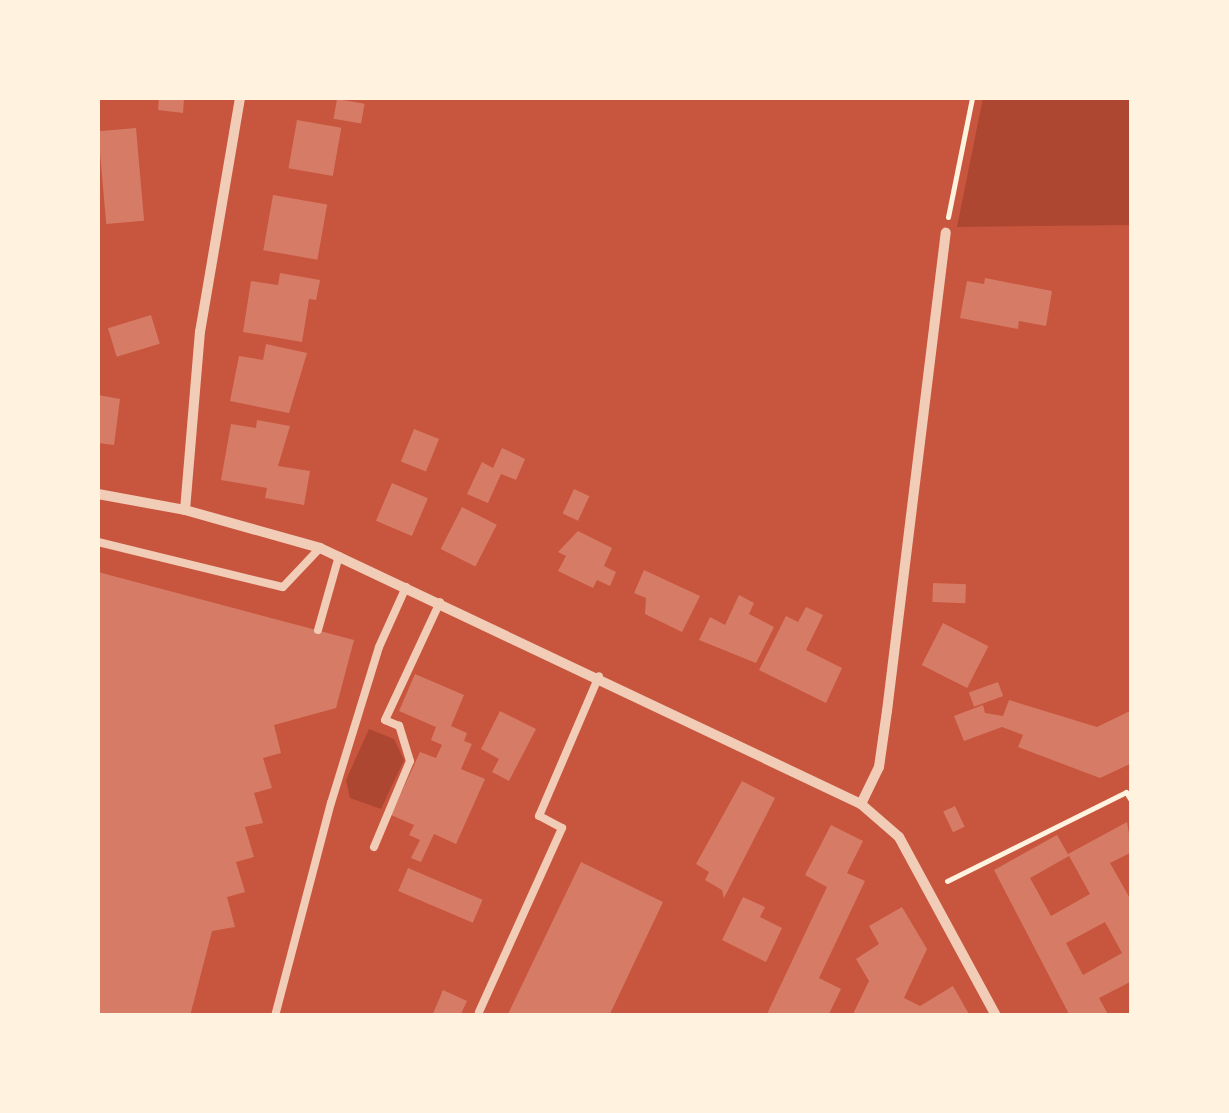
<!DOCTYPE html>
<style>
body{margin:0}
#map{position:relative;width:1229px;height:1113px;overflow:hidden;background:#c8553d;font-family:Lato,sans-serif}
div>[style]{position:absolute}
[style*='--x']{left:calc(var(--x)*1px);top:calc(var(--y)*1px);width:calc(var(--w)*1px);rotate:calc(var(--a)*1deg)}
.green>*{inset:0;background:#ae4732}
.building>*{inset:0;background:#d67c66;transform-origin:0 0}
.path>*{height:5px;margin:-2.5px;padding:0 2.5px;transform-origin:2.5px;border-radius:2.5px;background:#fff3e0}
.service>*{height:8px;margin:-4px;padding:0 4px;transform-origin:4px;border-radius:4px;background:#f1ccb7}
.minor>*{height:10px;margin:-5px;padding:0 5px;transform-origin:5px;border-radius:5px;background:#f1ccb7}
span{translate:-50% -50%;white-space:nowrap;text-align:center;line-height:1.15;-webkit-text-stroke:8px #fff3e0;paint-order:stroke}
.frame{position:absolute;inset:0;border:100px solid #fff3e0;pointer-events:none}
</style>
<div id="map">
<div class="green">
<div style="clip-path:polygon(983px 98px,1131px 98px,1131px 225px,957px 227px)"></div>
<div style="clip-path:polygon(369px 729px,394px 739px,404px 760px,381px 809px,350px 798px,346px 780px)"></div>
</div>
<div class="building">
<div style="clip-path:polygon(159px 98px,184px 98px,183px 113px,158px 110px)"></div>
<div style="left:337px;top:99px;width:28px;height:20px;rotate:10deg"></div>
<div style="left:297px;top:120px;width:45px;height:49px;rotate:10deg"></div>
<div style="left:136px;top:128px;width:93px;height:38px;rotate:85deg"></div>
<div style="left:273px;top:195px;width:55px;height:56px;rotate:10deg"></div>
<div style="clip-path:polygon(280px 273px,320px 280px,316px 300px,309px 299px,302px 342px,243px 332px,251px 281px,278px 285px)"></div>
<div style="clip-path:polygon(985px 278px,1052px 291px,1046px 326px,1019px 321px,1018px 329px,960px 318px,967px 281px,984px 284px)"></div>
<div style="left:151px;top:315px;width:30px;height:45px;rotate:73deg"></div>
<div style="clip-path:polygon(266px 344px,307px 353px,289px 413px,230px 401px,239px 356px,263px 360px)"></div>
<div style="clip-path:polygon(98px 395px,120px 399px,114px 445px,98px 443px)"></div>
<div style="clip-path:polygon(257px 420px,290px 426px,278px 466px,310px 471px,304px 505px,265px 498px,267px 488px,221px 480px,231px 424px,256px 428px)"></div>
<div style="left:414px;top:429px;width:27px;height:35px;rotate:22deg"></div>
<div style="clip-path:polygon(502px 448px,525px 459px,516px 480px,501px 474px,488px 503px,467px 494px,482px 462px,493px 468px)"></div>
<div style="left:392px;top:483px;width:39px;height:41px;rotate:23deg"></div>
<div style="left:574px;top:489px;width:17px;height:27px;rotate:25deg"></div>
<div style="left:462px;top:507px;width:39px;height:47px;rotate:27deg"></div>
<div style="clip-path:polygon(578px 531px,612px 548px,604px 566px,616px 572px,610px 586px,597px 580px,593px 588px,558px 571px,566px 556px,558px 552px)"></div>
<div style="clip-path:polygon(644px 570px,700px 596px,682px 632px,645px 614px,646px 598px,634px 593px)"></div>
<div style="clip-path:polygon(98px 572px,354px 640px,336px 708px,274px 725px,281px 753px,263px 758px,272px 788px,254px 793px,263px 823px,245px 827px,254px 857px,236px 862px,245px 892px,227px 897px,235px 927px,212px 931px,190px 1016px,98px 1016px)"></div>
<div style="left:933px;top:583px;width:33px;height:19px;rotate:2deg"></div>
<div style="clip-path:polygon(739px 595px,754px 603px,749px 614px,774px 627px,756px 663px,699px 640px,710px 617px,725px 625px)"></div>
<div style="clip-path:polygon(806px 607px,823px 615px,806px 650px,842px 668px,826px 703px,759px 670px,786px 616px,798px 622px)"></div>
<div style="left:943px;top:623px;width:51px;height:47px;rotate:27deg"></div>
<div style="clip-path:polygon(415px 674px,464px 695px,451px 726px,467px 733px,464px 741px,472px 744px,461px 769px,485px 779px,456px 844px,434px 834px,421px 862px,411px 858px,420px 840px,409px 835px,414px 825px,391px 815px,420px 752px,436px 758px,442px 745px,431px 740px,436px 727px,399px 711px)"></div>
<div style="left:998px;top:682px;width:15px;height:31px;rotate:70deg"></div>
<div style="clip-path:polygon(1009px 700px,1097px 727px,1132px 710px,1132px 763px,1100px 778px,1018px 747px,1023px 735px,1002px 727px,964px 741px,954px 716px,983px 705px,985px 713px,1003px 716px)"></div>
<div style="clip-path:polygon(500px 711px,536px 729px,509px 781px,492px 772px,499px 759px,481px 749px)"></div>
<div style="clip-path:polygon(742px 781px,775px 798px,724px 898px,722px 890px,705px 880px,709px 872px,696px 864px)"></div>
<div style="left:955px;top:806px;width:23px;height:13px;rotate:65deg"></div>
<div style="clip-path:polygon(evenodd,1127px 822px,1132px 852px,1110px 863px,1132px 902px,1132px 981px,1099px 998px,1109px 1016px,1070px 1016px,994px 870px,1057px 835px,1069px 856px,1030px 878px,1051px 916px,1090px 894px,1068px 854px,1127px 822px,1105px 922px,1122px 953px,1083px 975px,1066px 943px,1105px 922px)"></div>
<div style="clip-path:polygon(831px 825px,863px 841px,847px 873px,865px 881px,819px 978px,841px 989px,828px 1016px,766px 1016px,827px 887px,805px 875px)"></div>
<div style="clip-path:polygon(581px 862px,663px 902px,609px 1016px,507px 1016px)"></div>
<div style="left:408px;top:868px;width:81px;height:25px;rotate:23deg"></div>
<div style="clip-path:polygon(743px 897px,765px 907px,760px 917px,782px 928px,766px 962px,722px 940px)"></div>
<div style="clip-path:polygon(902px 907px,927px 949px,904px 998px,920px 1006px,953px 986px,970px 1016px,852px 1016px,869px 981px,856px 959px,879px 944px,869px 926px)"></div>
<div style="clip-path:polygon(443px 990px,467px 1001px,460px 1016px,432px 1016px)"></div>
</div>
<div class="path">
<div style="--x:948;--y:217;--w:121;--a:-78.6"></div>
<div style="--x:947;--y:881;--w:200;--a:-26.4"></div>
<div style="--x:1126;--y:792;--w:12;--a:59"></div>
</div>
<div class="service">
<div style="--x:98;--y:542;--w:190;--a:13.7"></div>
<div style="--x:283;--y:587;--w:54;--a:-46.5"></div>
<div style="--x:318;--y:630;--w:77;--a:-74.2"></div>
<div style="--x:374;--y:847;--w:93;--a:-67.3"></div>
<div style="--x:410;--y:761;--w:37;--a:-107"></div>
<div style="--x:399;--y:726;--w:15;--a:-157"></div>
<div style="--x:385;--y:720;--w:130;--a:-65"></div>
<div style="--x:479;--y:1012;--w:202;--a:-65.7"></div>
<div style="--x:562;--y:828;--w:26;--a:-152"></div>
<div style="--x:539;--y:816;--w:152;--a:-66.8"></div>
<div style="--x:275;--y:1016;--w:220;--a:-75.3"></div>
<div style="--x:331;--y:803;--w:163;--a:-72.9"></div>
<div style="--x:379;--y:647;--w:66;--a:-65.8"></div>
</div>
<div class="minor">
<div style="--x:98;--y:494;--w:88;--a:10.4"></div>
<div style="--x:185;--y:510;--w:140;--a:15.7"></div>
<div style="--x:320;--y:548;--w:599;--a:25.32"></div>
<div style="--x:861;--y:804;--w:50;--a:41"></div>
<div style="--x:899;--y:837;--w:204;--a:61.5"></div>
<div style="--x:185;--y:510;--w:179;--a:-85.2"></div>
<div style="--x:200;--y:332;--w:237;--a:-80.3"></div>
<div style="--x:861;--y:804;--w:41;--a:-64.1"></div>
<div style="--x:879;--y:767;--w:57;--a:-81.9"></div>
<div style="--x:887;--y:711;--w:482;--a:-83"></div>
</div>
<div class="frame"></div>
</div>
